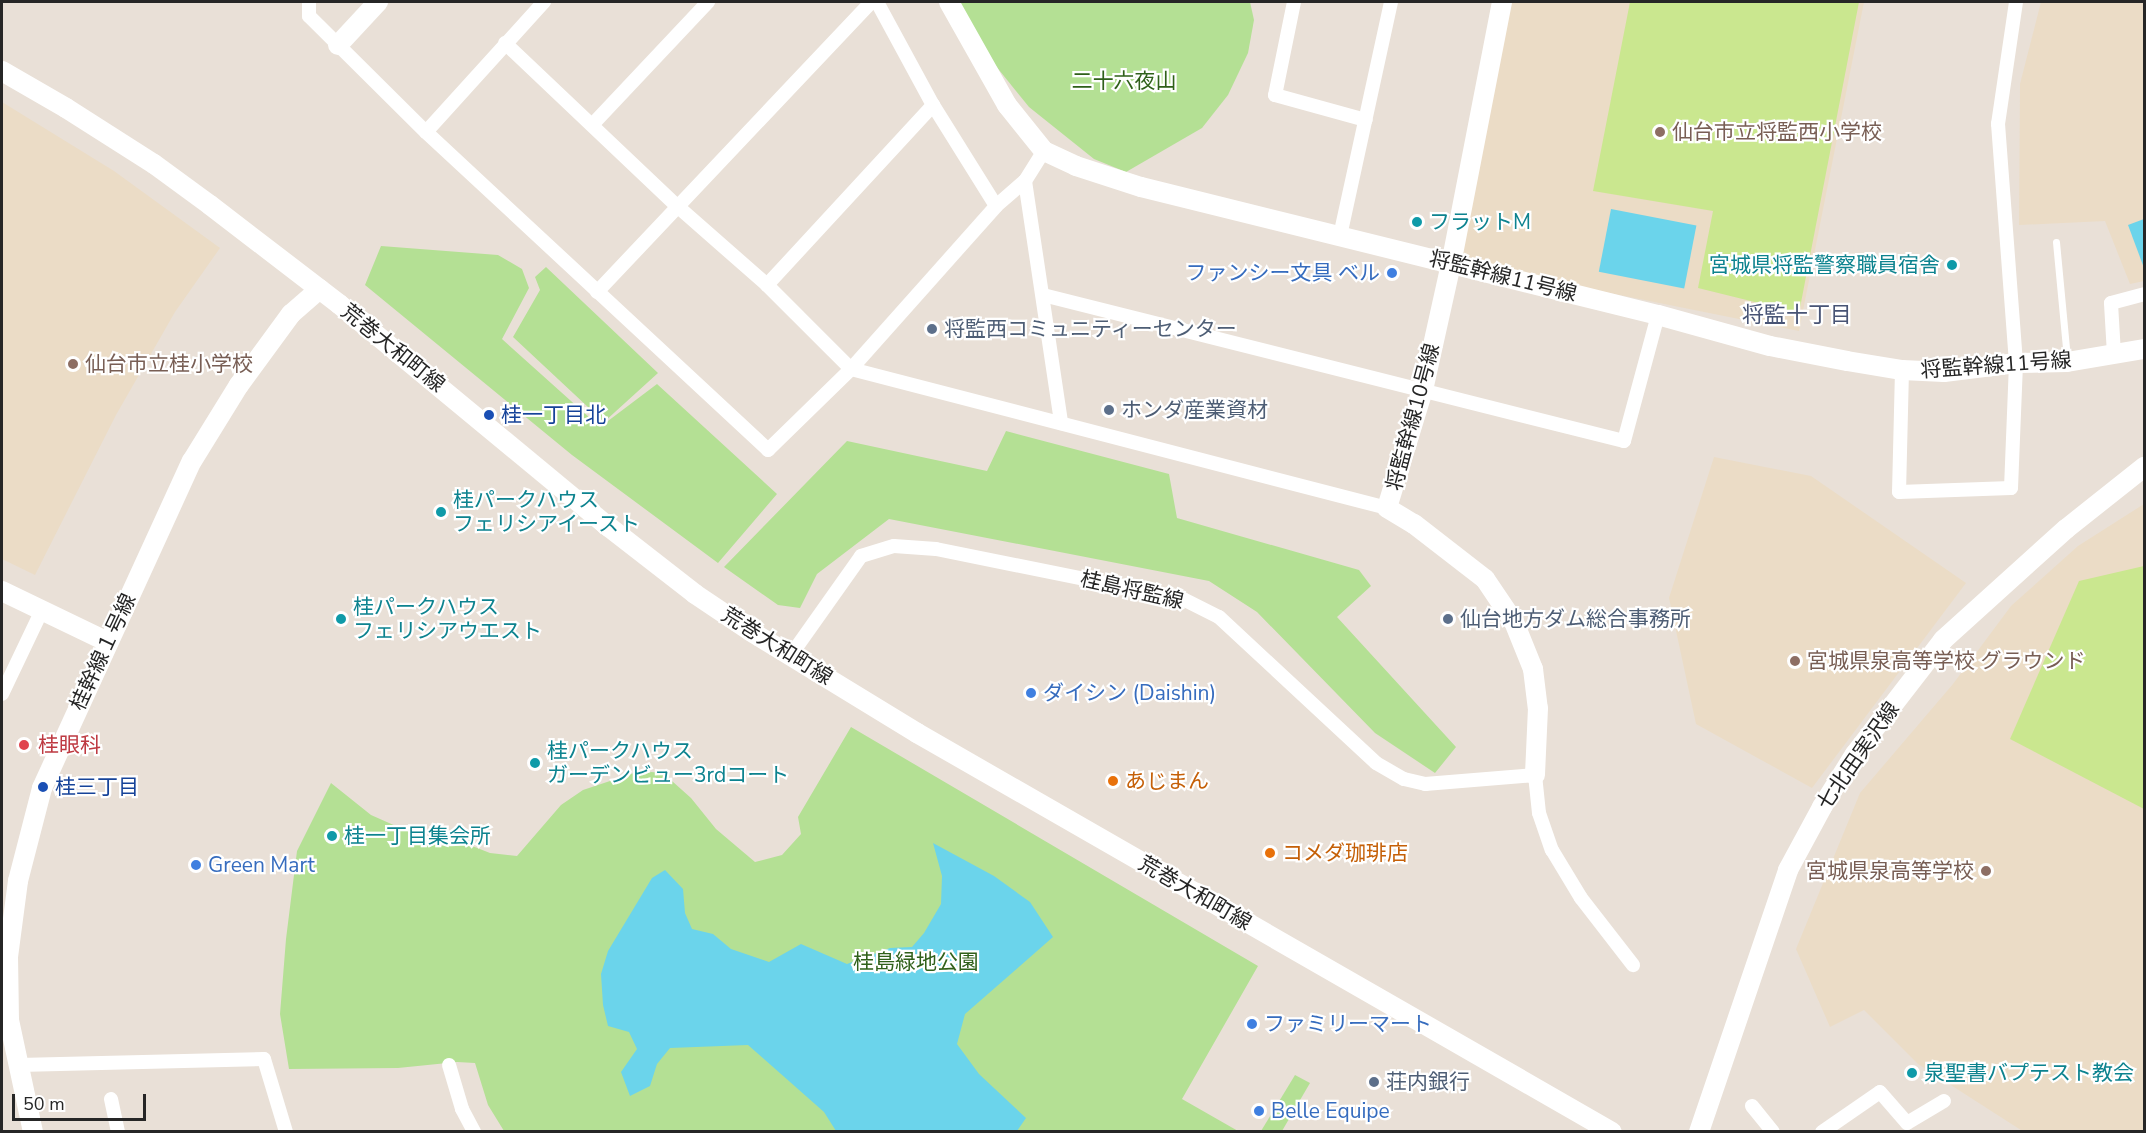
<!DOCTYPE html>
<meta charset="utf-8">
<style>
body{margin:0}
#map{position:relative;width:2146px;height:1133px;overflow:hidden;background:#e9e0d7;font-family:"Nunito Sans","Noto Sans JP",sans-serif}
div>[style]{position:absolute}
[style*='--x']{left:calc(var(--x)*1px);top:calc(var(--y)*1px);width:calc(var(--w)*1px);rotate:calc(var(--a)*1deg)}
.education>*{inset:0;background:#ebdcc6}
.green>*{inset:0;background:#b4e094}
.pitch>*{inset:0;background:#cae78f}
.water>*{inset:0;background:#6bd4eb;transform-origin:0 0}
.lane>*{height:7px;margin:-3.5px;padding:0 3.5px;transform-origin:3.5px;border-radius:3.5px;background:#fff}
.street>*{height:14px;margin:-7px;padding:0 7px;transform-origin:7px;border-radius:7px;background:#fff}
.secondary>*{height:20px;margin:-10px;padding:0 10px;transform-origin:10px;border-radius:10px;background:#fff}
.dots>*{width:16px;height:16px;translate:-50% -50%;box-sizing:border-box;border:3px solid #fff;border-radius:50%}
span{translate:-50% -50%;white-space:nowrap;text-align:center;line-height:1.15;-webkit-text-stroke:4.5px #fff;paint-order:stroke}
.park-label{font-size:21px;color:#2f601a}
.education-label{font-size:21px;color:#785e54}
.left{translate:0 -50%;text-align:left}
.right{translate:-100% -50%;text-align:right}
.culture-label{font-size:21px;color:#0d838f}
.shop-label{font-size:21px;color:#366cbe}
.street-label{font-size:21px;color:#262626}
.service-label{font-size:21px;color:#4e5e75}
.transit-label{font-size:21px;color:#164399}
.health-label{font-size:21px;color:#be3a42}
.food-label{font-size:21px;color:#c56008}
.neighbourhood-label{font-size:22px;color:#485475}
.frame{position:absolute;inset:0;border:3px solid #262626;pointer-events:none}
.scale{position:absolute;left:12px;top:1094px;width:134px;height:27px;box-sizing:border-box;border:3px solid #262626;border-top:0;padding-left:8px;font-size:18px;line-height:21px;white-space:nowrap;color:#262626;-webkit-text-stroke:4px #fff;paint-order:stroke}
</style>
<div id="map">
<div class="education">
<div style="clip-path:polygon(1510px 2px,1864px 2px,1799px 331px,1456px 262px)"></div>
<div style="clip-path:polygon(2041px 2px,2144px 2px,2144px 281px,2130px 284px,2105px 221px,2019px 225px,2020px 84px)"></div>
<div style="clip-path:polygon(2px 102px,114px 171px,220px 248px,175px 312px,116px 415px,35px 575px,2px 559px)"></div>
<div style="clip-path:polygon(1714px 457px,1811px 476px,1966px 583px,1812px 788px,1696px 724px,1669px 598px)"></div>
<div style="clip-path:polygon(2144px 504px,2144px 1131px,2024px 1132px,1918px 1064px,1864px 1010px,1830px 1027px,1796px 949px,1860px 793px,1953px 684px,2011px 606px,2078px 546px)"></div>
</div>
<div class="green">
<div style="clip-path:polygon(959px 2px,1250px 2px,1254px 20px,1248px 53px,1228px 95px,1202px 128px,1126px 172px,1094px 159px,1029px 107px,987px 55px)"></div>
<div style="clip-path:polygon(381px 246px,498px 255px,522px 269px,529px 288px,502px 339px,600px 427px,657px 384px,777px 494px,718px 563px,572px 455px,365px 285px)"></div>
<div style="clip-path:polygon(546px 267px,658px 373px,604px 422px,513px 337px,540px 290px,535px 277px)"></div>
<div style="clip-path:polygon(1006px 431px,1169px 474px,1177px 518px,1359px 570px,1371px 586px,1337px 617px,1456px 747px,1435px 773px,1375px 733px,1257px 612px,1209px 581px,889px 519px,817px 574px,800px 608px,778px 605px,724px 567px,847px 441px,987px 471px)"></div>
<div style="clip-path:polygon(851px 727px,1258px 966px,1182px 1099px,1238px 1131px,504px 1131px,488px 1105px,475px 1063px,457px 1062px,398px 1068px,289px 1069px,280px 1014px,286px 939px,297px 851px,331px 783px,371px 815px,441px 846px,462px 842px,490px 853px,517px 856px,561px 805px,583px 790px,640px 771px,663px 773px,691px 798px,716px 829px,755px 862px,782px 855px,801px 834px,798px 817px)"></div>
<div style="clip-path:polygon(1295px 1075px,1310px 1083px,1282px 1131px,1261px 1131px)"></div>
</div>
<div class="pitch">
<div style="clip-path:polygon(1630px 2px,1859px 2px,1799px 313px,1698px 288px,1713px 211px,1593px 191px)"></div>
<div style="clip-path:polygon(2144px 566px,2144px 809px,2010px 739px,2079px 581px)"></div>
</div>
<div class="water">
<div style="left:1611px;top:209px;width:87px;height:64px;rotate:11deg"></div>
<div style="clip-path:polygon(2144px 219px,2144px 268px,2128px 225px)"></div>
<div style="clip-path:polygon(933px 843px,994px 876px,1030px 902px,1053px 937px,965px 1014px,957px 1044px,979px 1074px,1026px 1118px,1017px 1131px,836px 1131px,824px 1112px,748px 1045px,670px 1048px,657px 1064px,650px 1086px,630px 1096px,621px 1072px,637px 1049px,629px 1032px,608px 1026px,603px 1005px,601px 974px,608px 951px,652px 878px,665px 870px,683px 889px,685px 913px,692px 929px,713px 934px,731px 949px,769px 962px,801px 944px,847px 964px,890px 948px,912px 947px,924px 933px,941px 904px,942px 876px)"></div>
</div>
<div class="lane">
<div style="--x:2056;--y:242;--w:118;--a:84.6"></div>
</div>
<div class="street">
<div style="--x:309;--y:2;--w:14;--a:90"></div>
<div style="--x:309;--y:16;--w:165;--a:44.8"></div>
<div style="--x:426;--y:132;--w:467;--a:42.9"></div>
<div style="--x:768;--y:450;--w:116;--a:-44.3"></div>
<div style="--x:851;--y:369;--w:218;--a:-48.3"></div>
<div style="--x:996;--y:206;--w:38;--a:-41"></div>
<div style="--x:1025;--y:181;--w:36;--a:-58"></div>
<div style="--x:877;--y:2;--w:117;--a:61.5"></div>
<div style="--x:933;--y:105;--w:119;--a:58"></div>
<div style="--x:1294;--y:2;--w:95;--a:101.5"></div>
<div style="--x:1275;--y:95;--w:94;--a:15.4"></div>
<div style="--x:505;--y:43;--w:236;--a:43.5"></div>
<div style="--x:676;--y:205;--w:121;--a:41.3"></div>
<div style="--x:767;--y:285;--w:119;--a:45"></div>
<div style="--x:851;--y:369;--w:554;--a:14.54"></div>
<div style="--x:593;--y:124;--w:168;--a:-46.7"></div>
<div style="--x:426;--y:132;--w:176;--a:-47.8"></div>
<div style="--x:1025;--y:181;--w:245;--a:81.5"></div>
<div style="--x:1340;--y:236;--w:239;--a:-77.7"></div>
<div style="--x:767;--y:285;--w:245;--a:-47.3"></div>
<div style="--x:597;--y:292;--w:399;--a:-46.6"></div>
<div style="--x:1043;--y:295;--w:599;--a:14.11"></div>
<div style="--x:1624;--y:441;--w:131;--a:-74.9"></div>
<div style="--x:2114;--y:354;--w:51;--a:-93.4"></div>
<div style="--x:2111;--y:303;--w:34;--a:-15"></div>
<div style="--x:1902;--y:370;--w:122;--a:91.4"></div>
<div style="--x:1899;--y:492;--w:112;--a:-2"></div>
<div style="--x:2011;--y:488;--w:125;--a:-87.7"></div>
<div style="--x:2016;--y:363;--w:240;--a:-94.3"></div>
<div style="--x:1998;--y:124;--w:123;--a:-81.6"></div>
<div style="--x:791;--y:655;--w:121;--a:-54.7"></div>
<div style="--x:861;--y:556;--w:34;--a:-17"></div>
<div style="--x:894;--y:546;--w:42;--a:4.1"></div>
<div style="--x:936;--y:549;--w:252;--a:11.4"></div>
<div style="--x:1183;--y:599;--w:40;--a:26.6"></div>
<div style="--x:1219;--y:617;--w:214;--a:42.9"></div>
<div style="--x:1376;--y:763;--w:32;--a:30"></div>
<div style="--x:1404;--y:779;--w:22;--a:13"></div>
<div style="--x:1425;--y:784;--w:110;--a:-4.7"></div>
<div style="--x:1535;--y:775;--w:38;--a:84"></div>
<div style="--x:1539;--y:813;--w:39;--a:71"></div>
<div style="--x:1552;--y:850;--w:56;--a:58.9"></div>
<div style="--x:1581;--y:898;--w:85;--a:52.2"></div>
<div style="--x:2;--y:694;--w:93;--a:-64.5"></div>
<div style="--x:19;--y:1065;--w:245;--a:-1.4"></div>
<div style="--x:264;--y:1059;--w:76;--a:73.2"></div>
<div style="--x:449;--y:1065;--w:46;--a:73.5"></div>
<div style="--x:462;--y:1109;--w:26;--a:62"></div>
<div style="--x:111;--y:1099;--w:34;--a:78"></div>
<div style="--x:1752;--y:1106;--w:33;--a:51"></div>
<div style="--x:1822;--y:1132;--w:70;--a:-34.6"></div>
<div style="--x:1880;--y:1092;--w:41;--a:48.9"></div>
<div style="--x:1907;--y:1123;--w:43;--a:-30.7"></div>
</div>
<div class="secondary">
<div style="--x:949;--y:2;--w:118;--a:60.6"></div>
<div style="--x:1007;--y:105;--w:59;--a:51.2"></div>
<div style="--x:1044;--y:151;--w:35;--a:25"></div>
<div style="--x:1076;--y:166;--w:68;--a:17.9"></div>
<div style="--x:1141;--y:187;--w:533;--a:13.91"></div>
<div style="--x:1658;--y:315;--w:116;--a:15.5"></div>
<div style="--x:1770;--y:346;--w:78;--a:11"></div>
<div style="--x:1847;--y:361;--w:56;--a:9.3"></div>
<div style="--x:1902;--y:370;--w:42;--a:2.7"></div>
<div style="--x:1944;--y:372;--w:73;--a:-7.1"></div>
<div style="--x:2016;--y:363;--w:51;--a:-1.1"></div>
<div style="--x:2067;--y:362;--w:78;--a:-9.6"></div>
<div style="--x:1502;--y:2;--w:267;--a:101"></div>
<div style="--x:1451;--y:264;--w:129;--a:102.5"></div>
<div style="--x:1423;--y:390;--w:123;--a:107"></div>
<div style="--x:1387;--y:508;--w:31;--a:31"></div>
<div style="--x:1414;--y:524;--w:90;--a:37.8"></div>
<div style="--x:1485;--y:579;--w:52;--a:56"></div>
<div style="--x:1514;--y:622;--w:51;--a:68"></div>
<div style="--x:1533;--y:669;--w:39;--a:83"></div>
<div style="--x:1538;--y:708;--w:67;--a:92.6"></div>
<div style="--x:338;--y:45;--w:59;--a:-47.1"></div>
<div style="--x:2;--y:71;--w:74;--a:30"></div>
<div style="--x:66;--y:108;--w:104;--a:32.5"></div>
<div style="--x:154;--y:164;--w:69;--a:36.2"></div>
<div style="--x:210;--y:205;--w:163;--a:37.5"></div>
<div style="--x:339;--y:304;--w:350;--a:39.6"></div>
<div style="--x:609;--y:527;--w:109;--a:37.9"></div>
<div style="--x:695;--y:594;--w:66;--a:33.9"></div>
<div style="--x:750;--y:631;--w:196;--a:31.4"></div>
<div style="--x:917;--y:733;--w:801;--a:29.86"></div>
<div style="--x:2;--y:591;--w:118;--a:25.7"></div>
<div style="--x:33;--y:1132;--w:115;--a:-102.1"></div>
<div style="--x:9;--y:1020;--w:63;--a:-90.9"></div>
<div style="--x:8;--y:957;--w:77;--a:-82.5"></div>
<div style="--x:18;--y:881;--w:96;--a:-75.5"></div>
<div style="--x:42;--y:788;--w:360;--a:-65.4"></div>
<div style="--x:192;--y:461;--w:89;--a:-58.3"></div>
<div style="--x:239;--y:385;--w:88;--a:-53.8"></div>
<div style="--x:291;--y:314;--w:38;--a:-41"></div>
<div style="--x:1699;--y:1132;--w:277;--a:-71.2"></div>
<div style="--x:1788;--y:870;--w:72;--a:-61.6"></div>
<div style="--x:1822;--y:807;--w:62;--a:-58.1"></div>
<div style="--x:1855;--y:754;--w:144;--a:-52.3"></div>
<div style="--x:1943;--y:640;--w:166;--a:-42.1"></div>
<div style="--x:2066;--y:529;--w:100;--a:-38.5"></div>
</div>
<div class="dots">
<div style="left:1660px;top:132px;background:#8d6e63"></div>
<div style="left:1417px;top:222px;background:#0f9aa8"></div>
<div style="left:1952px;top:265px;background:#0f9aa8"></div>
<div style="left:1392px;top:273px;background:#3f7fe0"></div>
<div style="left:932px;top:329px;background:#5c6f8a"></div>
<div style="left:73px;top:364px;background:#8d6e63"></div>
<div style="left:1109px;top:410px;background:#5c6f8a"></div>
<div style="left:489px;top:415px;background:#1a4fb4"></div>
<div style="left:441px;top:512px;background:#0f9aa8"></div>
<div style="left:341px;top:619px;background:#0f9aa8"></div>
<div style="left:1448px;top:619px;background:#5c6f8a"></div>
<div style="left:1795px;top:661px;background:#8d6e63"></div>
<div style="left:1031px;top:693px;background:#3f7fe0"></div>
<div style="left:24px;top:745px;background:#e0444e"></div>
<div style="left:535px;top:763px;background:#0f9aa8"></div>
<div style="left:1113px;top:781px;background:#e8710a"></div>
<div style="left:43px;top:787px;background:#1a4fb4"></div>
<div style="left:332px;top:836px;background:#0f9aa8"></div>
<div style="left:1270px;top:853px;background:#e8710a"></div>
<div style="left:196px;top:865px;background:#3f7fe0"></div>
<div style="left:1986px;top:871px;background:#8d6e63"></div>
<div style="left:1252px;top:1024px;background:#3f7fe0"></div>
<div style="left:1912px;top:1073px;background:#0f9aa8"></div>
<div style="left:1374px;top:1082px;background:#5c6f8a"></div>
<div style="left:1259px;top:1111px;background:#3f7fe0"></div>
</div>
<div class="park-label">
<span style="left:1124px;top:81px">二十六夜山</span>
<span style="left:916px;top:962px">桂島緑地公園</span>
</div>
<div class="education-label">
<span class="left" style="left:1672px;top:132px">仙台市立将監西小学校</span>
<span class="left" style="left:85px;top:364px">仙台市立桂小学校</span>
<span class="left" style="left:1807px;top:661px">宮城県泉高等学校 グラウンド</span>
<span class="right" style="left:1974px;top:871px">宮城県泉高等学校</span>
</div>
<div class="culture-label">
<span class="left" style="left:1429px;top:222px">フラットM</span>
<span class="right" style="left:1940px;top:265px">宮城県将監警察職員宿舎</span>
<span class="left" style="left:453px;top:512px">桂パークハウス<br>フェリシアイースト</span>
<span class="left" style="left:353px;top:619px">桂パークハウス<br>フェリシアウエスト</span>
<span class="left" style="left:547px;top:763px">桂パークハウス<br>ガーデンビュー3rdコート</span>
<span class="left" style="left:344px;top:836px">桂一丁目集会所</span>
<span class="left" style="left:1924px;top:1073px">泉聖書バプテスト教会</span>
</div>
<div class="shop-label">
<span class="right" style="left:1380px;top:273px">ファンシー文具 ベル</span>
<span class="left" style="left:1043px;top:693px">ダイシン (Daishin)</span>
<span class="left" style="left:208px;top:865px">Green Mart</span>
<span class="left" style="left:1264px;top:1024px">ファミリーマート</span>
<span class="left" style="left:1271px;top:1111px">Belle Equipe</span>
</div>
<div class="street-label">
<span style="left:1503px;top:276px;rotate:14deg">将監幹線11号線</span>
<span style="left:393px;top:348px;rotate:39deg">荒巻大和町線</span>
<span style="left:1996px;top:365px;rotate:-4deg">将監幹線11号線</span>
<span style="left:1413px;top:417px;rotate:-75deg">将監幹線10号線</span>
<span style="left:1132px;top:590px;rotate:13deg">桂島将監線</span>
<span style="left:777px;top:646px;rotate:32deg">荒巻大和町線</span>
<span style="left:103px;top:652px;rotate:-65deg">桂幹線１号線</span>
<span style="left:1858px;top:756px;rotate:-55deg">七北田実沢線</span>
<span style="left:1195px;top:893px;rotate:30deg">荒巻大和町線</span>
</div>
<div class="service-label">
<span class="left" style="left:944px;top:329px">将監西コミュニティーセンター</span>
<span class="left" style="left:1121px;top:410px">ホンダ産業資材</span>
<span class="left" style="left:1460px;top:619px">仙台地方ダム総合事務所</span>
<span class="left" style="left:1386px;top:1082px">荘内銀行</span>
</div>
<div class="transit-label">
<span class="left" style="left:501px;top:415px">桂一丁目北</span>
<span class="left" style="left:55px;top:787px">桂三丁目</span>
</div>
<div class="health-label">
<span class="left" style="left:38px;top:745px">桂眼科</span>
</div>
<div class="food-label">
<span class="left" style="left:1125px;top:781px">あじまん</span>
<span class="left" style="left:1282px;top:853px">コメダ珈琲店</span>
</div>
<div class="neighbourhood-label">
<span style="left:1797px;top:316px">将監十丁目</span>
</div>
<div class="frame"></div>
<div class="scale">50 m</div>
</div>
